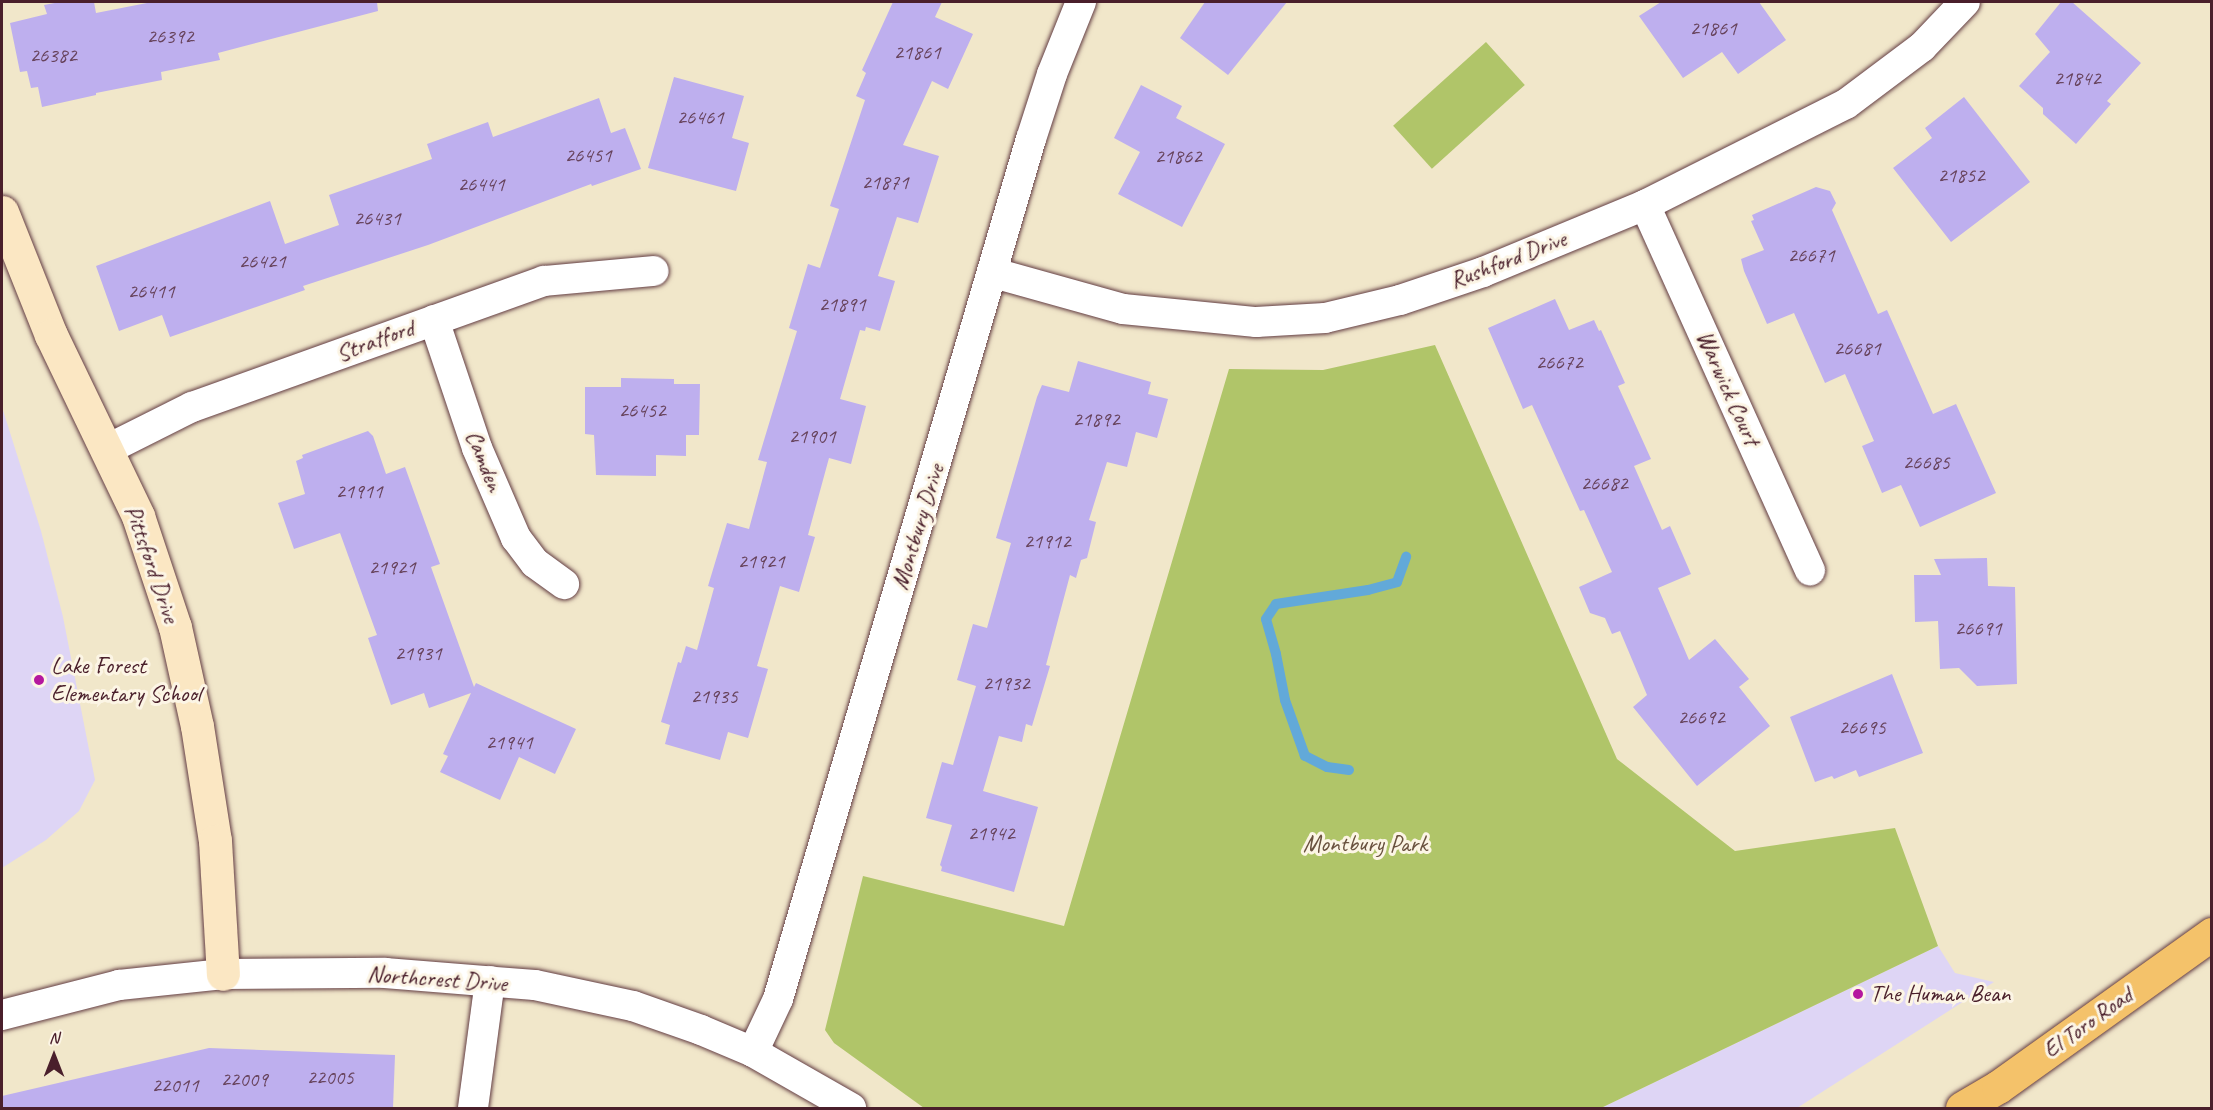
<!DOCTYPE html>
<style>
body{margin:0}
#map{position:relative;width:2213px;height:1110px;overflow:hidden;background:#f1e7ca;font-family:Caveat,sans-serif}
div>[style]{position:absolute}
[style*='--x']{left:calc(var(--x)*1px);top:calc(var(--y)*1px);width:calc(var(--w)*1px);rotate:calc(var(--a)*1deg)}
.built>*{inset:0;background:#ded5f5}
.green>*{inset:0;background:#b0c569;transform-origin:0 0}
.stream>*{height:10px;margin:-5px;padding:0 5px;transform-origin:5px;border-radius:5px;background:#62a9d9}
.building>*{inset:0;background:#beafee}
.roads{filter:drop-shadow(0 0 2px #633d43) drop-shadow(0 0 2px #633d43)}
.street>*{height:30px;margin:-15px;padding:0 15px;transform-origin:15px;border-radius:15px;background:#fff}
.secondary>*{height:33px;margin:-16.5px;padding:0 16.5px;transform-origin:16.5px;border-radius:16.5px;background:#fbe7c3}
.primary>*{height:33px;margin:-16.5px;padding:0 16.5px;transform-origin:16.5px;border-radius:16.5px;background:#f4c26a}
.dots>*{width:16px;height:16px;translate:-50% -50%;box-sizing:border-box;border:3px solid #fcf5e5;border-radius:50%}
span{translate:-50% -50%;white-space:nowrap;text-align:center;line-height:1.15;-webkit-text-stroke:6px #fcf5e5;paint-order:stroke}
.number-label{font-size:21px;color:#67435c}
.number-label span{-webkit-text-stroke-width:0}
.street-label{font-size:24px;color:#4a1f2b}
.poi-label{font-size:24px;color:#4a1f2b}
.left{translate:0 -50%;text-align:left}
.park-label{font-size:24px;color:#69513e}
.frame{position:absolute;inset:0;border:3px solid #4a1f2b;pointer-events:none}
.north{position:absolute;left:24px;top:1026px;width:60px;height:60px;-webkit-text-stroke:4px #fcf5e5;paint-order:stroke;rotate:0deg;font-size:16px;font-weight:700;line-height:24px;text-align:center;color:#4a1f2b}
.north::after{content:'';display:block;margin:auto;width:21px;height:27px;background:#4a1f2b;clip-path:polygon(50% 0,100% 100%,50% 72%,0 100%)}
</style>
<div id="map">
<div class="built">
<div style="clip-path:polygon(2px 407px,41px 531px,63px 617px,95px 780px,79px 811px,46px 840px,2px 868px)"></div>
<div style="clip-path:polygon(1938px 946px,1955px 973px,1994px 982px,1797px 1108px,1601px 1108px)"></div>
</div>
<div class="green">
<div style="left:1486px;top:42px;width:58px;height:125px;rotate:48deg"></div>
<div style="clip-path:polygon(1435px 345px,1617px 759px,1735px 851px,1895px 828px,1938px 946px,1601px 1108px,924px 1108px,834px 1043px,825px 1030px,863px 876px,1064px 926px,1229px 369px,1323px 370px)"></div>
</div>
<div class="stream">
<div style="--x:1349;--y:770;--w:22;--a:-172"></div>
<div style="--x:1327;--y:767;--w:25;--a:-153"></div>
<div style="--x:1305;--y:756;--w:59;--a:-109.7"></div>
<div style="--x:1285;--y:700;--w:47;--a:-101.1"></div>
<div style="--x:1276;--y:654;--w:36;--a:-106"></div>
<div style="--x:1266;--y:619;--w:18;--a:-56"></div>
<div style="--x:1276;--y:604;--w:93;--a:-8.7"></div>
<div style="--x:1368;--y:590;--w:30;--a:-15"></div>
<div style="--x:1397;--y:582;--w:27;--a:-70"></div>
</div>
<div class="building">
<div style="clip-path:polygon(60px 2px,94px 2px,96px 13px,152px 2px,377px 2px,378px 11px,218px 53px,220px 60px,161px 72px,162px 80px,96px 93px,96px 95px,42px 107px,38px 87px,31px 88px,27px 71px,20px 72px,10px 23px,47px 14px,44px 5px)"></div>
<div style="clip-path:polygon(893px 2px,942px 2px,935px 17px,973px 34px,948px 89px,932px 81px,903px 145px,939px 156px,918px 223px,897px 217px,878px 276px,895px 281px,880px 331px,866px 327px,865px 331px,860px 330px,840px 399px,866px 406px,851px 464px,829px 458px,808px 535px,815px 537px,799px 592px,780px 586px,757px 666px,768px 669px,748px 738px,728px 732px,720px 760px,665px 744px,670px 725px,661px 722px,678px 662px,681px 663px,686px 646px,697px 650px,714px 588px,708px 586px,727px 523px,749px 529px,767px 462px,758px 460px,797px 331px,789px 328px,808px 264px,820px 268px,839px 209px,830px 206px,865px 100px,856px 96px,866px 73px,862px 70px)"></div>
<div style="clip-path:polygon(1205px 2px,1287px 2px,1228px 75px,1180px 38px)"></div>
<div style="clip-path:polygon(1661px 2px,1759px 2px,1786px 40px,1738px 74px,1722px 52px,1683px 78px,1639px 16px)"></div>
<div style="clip-path:polygon(2061px 2px,2072px 2px,2141px 63px,2107px 101px,2111px 104px,2076px 144px,2043px 114px,2043px 108px,2019px 86px,2050px 52px,2035px 34px)"></div>
<div style="clip-path:polygon(674px 77px,744px 96px,732px 138px,749px 143px,736px 191px,648px 168px)"></div>
<div style="clip-path:polygon(1141px 85px,1182px 106px,1176px 118px,1225px 144px,1182px 227px,1118px 194px,1140px 152px,1114px 138px)"></div>
<div style="clip-path:polygon(1964px 97px,2030px 182px,1951px 242px,1893px 168px,1932px 138px,1925px 128px)"></div>
<div style="clip-path:polygon(599px 98px,611px 133px,625px 128px,641px 169px,592px 186px,591px 184px,428px 245px,303px 286px,305px 290px,170px 337px,162px 315px,119px 331px,96px 266px,270px 201px,285px 244px,339px 225px,329px 195px,432px 159px,427px 144px,488px 122px,493px 137px)"></div>
<div style="clip-path:polygon(1816px 187px,1830px 191px,1836px 203px,1832px 210px,1878px 314px,1887px 310px,1933px 414px,1956px 404px,1996px 493px,1920px 527px,1901px 485px,1882px 493px,1862px 446px,1874px 441px,1845px 374px,1825px 383px,1794px 313px,1767px 324px,1744px 271px,1741px 259px,1764px 250px,1751px 221px,1754px 220px,1752px 215px)"></div>
<div style="clip-path:polygon(1555px 299px,1569px 330px,1594px 320px,1599px 331px,1601px 330px,1625px 383px,1618px 386px,1651px 459px,1634px 466px,1662px 530px,1670px 526px,1691px 574px,1658px 588px,1689px 660px,1715px 639px,1749px 679px,1739px 687px,1770px 726px,1697px 786px,1633px 707px,1647px 695px,1620px 631px,1612px 634px,1605px 618px,1590px 613px,1579px 587px,1612px 572px,1584px 510px,1580px 511px,1532px 405px,1523px 409px,1488px 328px)"></div>
<div style="clip-path:polygon(1078px 361px,1151px 382px,1148px 394px,1168px 399px,1157px 438px,1136px 432px,1127px 467px,1107px 462px,1089px 520px,1096px 522px,1087px 558px,1081px 560px,1076px 578px,1070px 575px,1046px 665px,1050px 666px,1032px 726px,1026px 724px,1022px 742px,999px 736px,983px 791px,1038px 807px,1014px 892px,941px 871px,942px 867px,940px 865px,952px 825px,926px 818px,942px 762px,953px 765px,976px 686px,957px 680px,973px 624px,987px 628px,1011px 543px,996px 538px,1037px 397px,1042px 385px,1069px 392px)"></div>
<div style="clip-path:polygon(621px 378px,674px 379px,674px 384px,700px 384px,699px 435px,686px 435px,686px 456px,656px 455px,656px 476px,596px 475px,594px 435px,585px 434px,585px 387px,621px 387px)"></div>
<div style="clip-path:polygon(368px 431px,373px 436px,386px 474px,405px 467px,440px 564px,431px 567px,474px 687px,476px 683px,576px 729px,555px 774px,519px 757px,500px 800px,440px 772px,448px 756px,443px 754px,471px 693px,429px 708px,424px 693px,391px 705px,368px 638px,377px 635px,340px 533px,294px 549px,278px 503px,305px 494px,296px 461px,303px 458px,302px 455px)"></div>
<div style="clip-path:polygon(1987px 558px,1988px 586px,2015px 587px,2017px 684px,1977px 686px,1959px 668px,1940px 669px,1938px 621px,1915px 622px,1914px 575px,1941px 575px,1934px 559px)"></div>
<div style="clip-path:polygon(1892px 674px,1923px 753px,1859px 777px,1856px 770px,1834px 779px,1832px 776px,1815px 782px,1790px 717px)"></div>
<div style="clip-path:polygon(209px 1048px,395px 1055px,393px 1108px,2px 1108px,2px 1096px)"></div>
</div>
<div class="roads">
<div class="street">
<div style="--x:1645;--y:205;--w:401;--a:65.7"></div>
<div style="--x:994;--y:273;--w:134;--a:15.6"></div>
<div style="--x:1123;--y:309;--w:134;--a:5.6"></div>
<div style="--x:1256;--y:322;--w:69;--a:-3.3"></div>
<div style="--x:1325;--y:318;--w:77;--a:-13.5"></div>
<div style="--x:1400;--y:300;--w:88;--a:-18.6"></div>
<div style="--x:1483;--y:272;--w:175;--a:-22.5"></div>
<div style="--x:1645;--y:205;--w:225;--a:-26.7"></div>
<div style="--x:1846;--y:104;--w:95;--a:-36.9"></div>
<div style="--x:1922;--y:47;--w:62;--a:-46.3"></div>
<div style="--x:434;--y:320;--w:135;--a:71.4"></div>
<div style="--x:477;--y:448;--w:98;--a:66.6"></div>
<div style="--x:516;--y:538;--w:31;--a:53"></div>
<div style="--x:535;--y:563;--w:36;--a:36"></div>
<div style="--x:108;--y:449;--w:94;--a:-26.6"></div>
<div style="--x:192;--y:407;--w:374;--a:-19.7"></div>
<div style="--x:544;--y:281;--w:110;--a:-5.2"></div>
<div style="--x:2;--y:1015;--w:121;--a:-14.4"></div>
<div style="--x:119;--y:985;--w:105;--a:-6"></div>
<div style="--x:223;--y:974;--w:162;--a:-0.4"></div>
<div style="--x:385;--y:973;--w:150;--a:4.6"></div>
<div style="--x:535;--y:985;--w:100;--a:12.1"></div>
<div style="--x:633;--y:1006;--w:72;--a:19.4"></div>
<div style="--x:701;--y:1030;--w:56;--a:22.9"></div>
<div style="--x:753;--y:1052;--w:113;--a:29.7"></div>
<div style="--x:753;--y:1052;--w:59;--a:-64.7"></div>
<div style="--x:778;--y:999;--w:896;--a:-73.61"></div>
<div style="--x:1031;--y:139;--w:68;--a:-72.1"></div>
<div style="--x:1052;--y:74;--w:78;--a:-68.1"></div>
<div style="--x:473;--y:1108;--w:128;--a:-82.4"></div>
</div>
<div class="secondary">
<div style="--x:2;--y:212;--w:132;--a:68.3"></div>
<div style="--x:51;--y:335;--w:201;--a:64.3"></div>
<div style="--x:138;--y:516;--w:117;--a:71.6"></div>
<div style="--x:175;--y:627;--w:101;--a:77.5"></div>
<div style="--x:197;--y:726;--w:116;--a:81.1"></div>
<div style="--x:215;--y:841;--w:133;--a:86.6"></div>
</div>
<div class="primary">
<div style="--x:1962;--y:1108;--w:42;--a:-30.3"></div>
<div style="--x:1998;--y:1087;--w:263;--a:-35.6"></div>
</div>
</div>
<div class="dots">
<div style="left:39px;top:680px;background:#b5179e"></div>
<div style="left:1858px;top:994px;background:#b5179e"></div>
</div>
<div class="number-label">
<span style="left:1713px;top:28px">21861</span>
<span style="left:170px;top:36px">26392</span>
<span style="left:917px;top:52px">21861</span>
<span style="left:53px;top:55px">26382</span>
<span style="left:2077px;top:78px">21842</span>
<span style="left:700px;top:117px">26461</span>
<span style="left:588px;top:155px">26451</span>
<span style="left:1178px;top:156px">21862</span>
<span style="left:1961px;top:175px">21852</span>
<span style="left:885px;top:182px">21871</span>
<span style="left:481px;top:184px">26441</span>
<span style="left:377px;top:218px">26431</span>
<span style="left:1811px;top:255px">26671</span>
<span style="left:262px;top:261px">26421</span>
<span style="left:151px;top:291px">26411</span>
<span style="left:842px;top:304px">21891</span>
<span style="left:1857px;top:348px">26681</span>
<span style="left:1559px;top:362px">26672</span>
<span style="left:642px;top:410px">26452</span>
<span style="left:1096px;top:419px">21892</span>
<span style="left:812px;top:436px">21901</span>
<span style="left:1926px;top:462px">26685</span>
<span style="left:1604px;top:483px">26682</span>
<span style="left:359px;top:491px">21911</span>
<span style="left:1047px;top:541px">21912</span>
<span style="left:761px;top:561px">21921</span>
<span style="left:392px;top:567px">21921</span>
<span style="left:1978px;top:628px">26691</span>
<span style="left:418px;top:653px">21931</span>
<span style="left:1006px;top:683px">21932</span>
<span style="left:714px;top:696px">21935</span>
<span style="left:1701px;top:717px">26692</span>
<span style="left:1862px;top:727px">26695</span>
<span style="left:509px;top:742px">21941</span>
<span style="left:991px;top:833px">21942</span>
<span style="left:330px;top:1077px">22005</span>
<span style="left:244px;top:1079px">22009</span>
<span style="left:175px;top:1085px">22011</span>
</div>
<div class="street-label">
<span style="left:1508px;top:260px;rotate:-21deg">Rushford Drive</span>
<span style="left:375px;top:341px;rotate:-20deg">Stratford</span>
<span style="left:1728px;top:388px;rotate:66deg">Warwick Court</span>
<span style="left:484px;top:461px;rotate:68deg">Camden</span>
<span style="left:918px;top:527px;rotate:-73deg">Montbury Drive</span>
<span style="left:152px;top:564px;rotate:71deg">Pittsford Drive</span>
<span style="left:437px;top:979px;rotate:4deg">Northcrest Drive</span>
<span style="left:2088px;top:1023px;rotate:-36deg">El Toro Road</span>
</div>
<div class="poi-label">
<span class="left" style="left:51px;top:680px">Lake Forest<br>Elementary School</span>
<span class="left" style="left:1870px;top:994px">The Human Bean</span>
</div>
<div class="park-label">
<span style="left:1365px;top:844px">Montbury Park</span>
</div>
<div class="frame"></div>
<div class="north">N</div>
</div>
